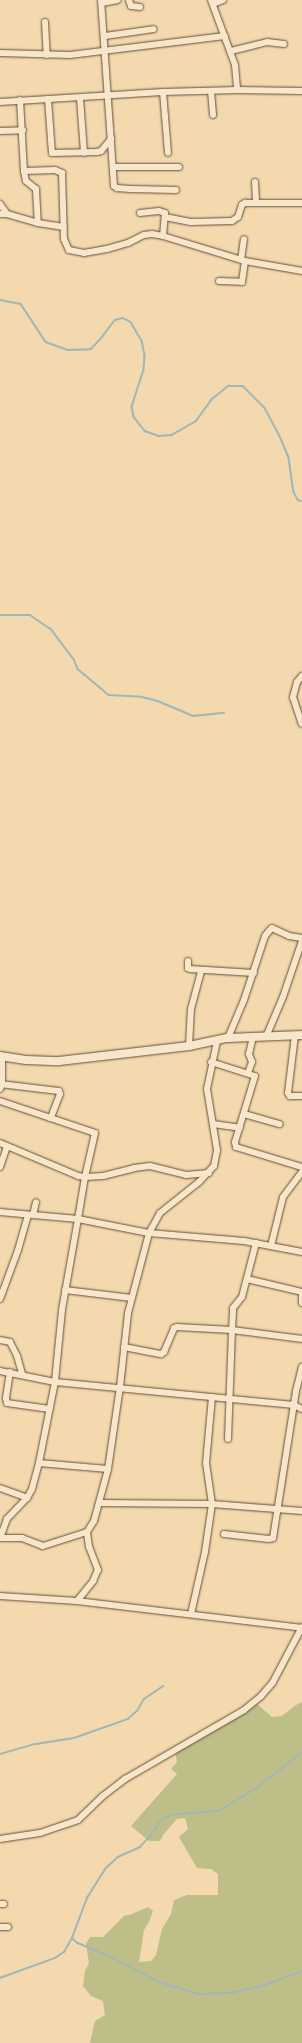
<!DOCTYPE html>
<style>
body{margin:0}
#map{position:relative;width:302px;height:2043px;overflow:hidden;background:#f3d9ad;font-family:"EB Garamond",serif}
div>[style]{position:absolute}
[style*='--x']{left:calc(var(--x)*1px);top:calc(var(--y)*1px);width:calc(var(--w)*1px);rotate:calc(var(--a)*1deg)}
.green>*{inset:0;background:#bebe88}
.stream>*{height:1.5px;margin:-0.75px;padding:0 0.75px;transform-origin:0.75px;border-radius:0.75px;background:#a1b7b6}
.roads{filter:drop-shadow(0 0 1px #634f39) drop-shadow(0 0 1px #634f39)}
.minor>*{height:6px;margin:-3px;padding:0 3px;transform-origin:3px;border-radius:3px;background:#f7e6ca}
.tertiary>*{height:8px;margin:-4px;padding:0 4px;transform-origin:4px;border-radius:4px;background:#f7e6ca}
span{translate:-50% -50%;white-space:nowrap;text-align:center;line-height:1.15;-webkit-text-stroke:3px #f7e6ca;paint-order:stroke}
</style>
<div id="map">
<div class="green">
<div style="clip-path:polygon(302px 1702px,302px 2043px,90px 2043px,95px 2021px,105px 2015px,103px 2001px,91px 1996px,83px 1986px,85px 1971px,89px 1963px,86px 1944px,90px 1937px,103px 1937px,124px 1916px,132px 1914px,148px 1907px,153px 1911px,149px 1922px,144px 1930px,139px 1962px,151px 1961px,156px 1955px,162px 1929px,171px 1914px,174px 1900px,187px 1895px,218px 1895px,218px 1874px,211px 1869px,197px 1868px,179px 1837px,188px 1829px,185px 1818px,177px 1819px,163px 1835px,160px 1841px,149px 1841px,131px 1826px,177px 1774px,171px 1769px,177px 1762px,175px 1752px,218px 1721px,257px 1704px,272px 1717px,282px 1716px,296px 1705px)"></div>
</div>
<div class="stream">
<div style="--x:0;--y:300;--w:21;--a:11"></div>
<div style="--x:21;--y:304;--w:45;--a:56.7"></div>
<div style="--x:46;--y:342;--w:23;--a:20"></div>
<div style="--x:68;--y:350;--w:23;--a:-2"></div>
<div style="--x:91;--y:349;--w:16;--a:-47"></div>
<div style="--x:102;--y:337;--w:21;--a:-53"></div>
<div style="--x:115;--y:320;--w:8;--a:-14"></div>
<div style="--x:123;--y:318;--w:9;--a:27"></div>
<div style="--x:131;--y:322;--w:22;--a:60"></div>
<div style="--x:142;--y:341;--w:14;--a:78"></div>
<div style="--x:145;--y:355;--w:15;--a:94"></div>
<div style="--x:144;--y:370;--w:38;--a:108"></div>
<div style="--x:132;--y:406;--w:11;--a:80"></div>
<div style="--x:134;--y:417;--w:18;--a:52"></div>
<div style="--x:145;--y:431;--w:15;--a:20"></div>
<div style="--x:159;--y:436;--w:13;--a:-4"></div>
<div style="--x:172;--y:435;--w:28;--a:-30"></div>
<div style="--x:196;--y:421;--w:27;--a:-54"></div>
<div style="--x:212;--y:399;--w:21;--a:-39"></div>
<div style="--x:228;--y:386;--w:15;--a:0"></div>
<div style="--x:243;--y:386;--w:31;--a:45"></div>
<div style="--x:265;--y:408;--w:30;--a:62"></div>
<div style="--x:279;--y:434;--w:26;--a:67"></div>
<div style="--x:289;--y:458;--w:34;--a:82"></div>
<div style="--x:294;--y:492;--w:9;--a:63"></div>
<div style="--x:298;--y:500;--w:4;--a:14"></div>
<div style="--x:0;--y:615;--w:30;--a:0"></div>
<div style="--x:30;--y:615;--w:25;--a:34"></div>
<div style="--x:51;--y:629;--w:38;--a:53"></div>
<div style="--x:74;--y:659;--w:11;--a:68"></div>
<div style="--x:78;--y:669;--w:40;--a:40"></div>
<div style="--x:109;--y:695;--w:33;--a:3"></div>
<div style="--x:142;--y:697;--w:16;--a:14"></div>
<div style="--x:158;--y:701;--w:38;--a:23"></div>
<div style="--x:193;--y:716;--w:31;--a:-6"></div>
<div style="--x:0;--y:1754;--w:37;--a:-16"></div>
<div style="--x:36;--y:1744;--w:38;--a:-9"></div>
<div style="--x:74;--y:1738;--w:57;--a:-19.4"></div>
<div style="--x:128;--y:1719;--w:12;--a:-42"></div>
<div style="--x:137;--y:1711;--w:14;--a:-60"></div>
<div style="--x:144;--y:1699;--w:23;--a:-34"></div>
<div style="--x:72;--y:1938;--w:8;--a:40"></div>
<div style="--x:78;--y:1943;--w:38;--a:23"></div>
<div style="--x:113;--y:1958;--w:52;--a:27.6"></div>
<div style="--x:159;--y:1982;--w:42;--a:16.7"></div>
<div style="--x:199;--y:1994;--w:33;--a:-2"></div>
<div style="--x:232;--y:1993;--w:36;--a:-14"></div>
<div style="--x:267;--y:1984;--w:37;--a:-20"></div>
<div style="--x:0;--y:1978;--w:59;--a:-20"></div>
<div style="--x:55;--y:1958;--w:11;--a:-34"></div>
<div style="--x:64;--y:1952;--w:16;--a:-60"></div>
<div style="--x:72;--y:1938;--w:43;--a:-69.4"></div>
<div style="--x:87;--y:1898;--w:36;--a:-58"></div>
<div style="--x:106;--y:1868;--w:16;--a:-43"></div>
<div style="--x:118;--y:1857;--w:24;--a:-24"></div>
<div style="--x:140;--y:1847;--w:16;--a:-47"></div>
<div style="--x:151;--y:1835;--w:19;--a:-55"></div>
<div style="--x:162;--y:1819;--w:15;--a:-20"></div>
<div style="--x:176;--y:1814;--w:43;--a:-4"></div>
<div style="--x:219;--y:1811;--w:46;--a:-31.6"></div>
<div style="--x:258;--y:1787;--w:56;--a:-38.5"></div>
</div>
<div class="roads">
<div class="minor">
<div style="--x:101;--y:0;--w:186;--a:86"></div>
<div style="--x:114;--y:186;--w:4;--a:34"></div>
<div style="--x:117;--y:188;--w:13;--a:4"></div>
<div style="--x:130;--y:189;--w:46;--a:1.2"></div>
<div style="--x:129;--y:0;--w:6;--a:72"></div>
<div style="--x:131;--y:6;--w:9;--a:6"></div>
<div style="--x:211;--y:0;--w:69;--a:69.7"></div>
<div style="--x:235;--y:65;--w:25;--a:85"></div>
<div style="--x:102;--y:3;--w:16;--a:-11"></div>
<div style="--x:213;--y:4;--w:11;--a:-22"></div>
<div style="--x:45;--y:22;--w:33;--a:87"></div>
<div style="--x:105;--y:36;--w:49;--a:-8.1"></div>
<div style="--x:231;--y:51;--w:37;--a:-14"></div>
<div style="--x:267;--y:42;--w:17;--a:7"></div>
<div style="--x:0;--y:53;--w:70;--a:1.6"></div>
<div style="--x:70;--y:55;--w:156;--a:-7"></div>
<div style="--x:211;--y:91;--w:24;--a:85"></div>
<div style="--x:163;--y:92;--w:61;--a:85.3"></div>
<div style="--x:80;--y:98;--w:55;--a:85.8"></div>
<div style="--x:48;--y:99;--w:54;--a:85.8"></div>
<div style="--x:52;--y:153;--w:45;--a:-1.3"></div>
<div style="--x:97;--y:152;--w:4;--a:-14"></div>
<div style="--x:101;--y:151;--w:16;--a:-50"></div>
<div style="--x:20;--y:100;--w:71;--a:86.8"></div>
<div style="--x:24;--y:171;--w:31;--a:-2"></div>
<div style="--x:55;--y:170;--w:8;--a:23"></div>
<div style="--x:62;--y:173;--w:66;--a:88.3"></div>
<div style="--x:64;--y:239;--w:12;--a:66"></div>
<div style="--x:69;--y:250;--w:15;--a:11"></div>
<div style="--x:84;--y:253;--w:23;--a:-10"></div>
<div style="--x:107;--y:249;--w:22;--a:-16"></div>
<div style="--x:128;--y:243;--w:18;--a:-27"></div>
<div style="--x:144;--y:235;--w:8;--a:-7"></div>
<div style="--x:152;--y:234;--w:11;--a:10"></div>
<div style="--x:163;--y:236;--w:86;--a:17"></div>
<div style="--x:245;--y:261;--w:58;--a:10"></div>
<div style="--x:0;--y:102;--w:163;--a:-3.5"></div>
<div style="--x:163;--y:92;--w:74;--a:-1.5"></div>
<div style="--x:237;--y:90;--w:65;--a:0.9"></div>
<div style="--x:0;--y:131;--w:23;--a:-2"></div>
<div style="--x:113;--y:167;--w:66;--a:0"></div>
<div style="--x:24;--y:171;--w:10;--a:79"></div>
<div style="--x:26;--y:181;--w:13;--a:39"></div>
<div style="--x:36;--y:189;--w:34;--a:87"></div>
<div style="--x:255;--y:182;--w:21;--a:87"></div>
<div style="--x:0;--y:204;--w:12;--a:55"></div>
<div style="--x:140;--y:213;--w:19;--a:-6"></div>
<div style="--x:159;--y:211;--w:6;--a:18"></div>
<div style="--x:165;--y:213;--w:23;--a:95"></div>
<div style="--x:0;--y:214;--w:7;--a:0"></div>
<div style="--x:7;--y:214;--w:32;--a:16"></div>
<div style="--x:38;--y:223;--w:26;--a:9"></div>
<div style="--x:165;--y:217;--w:26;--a:11"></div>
<div style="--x:191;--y:222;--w:41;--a:-1.4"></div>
<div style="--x:232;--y:221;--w:7;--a:-34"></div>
<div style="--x:238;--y:217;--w:13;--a:-72"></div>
<div style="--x:242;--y:205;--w:4;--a:-34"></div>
<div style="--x:245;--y:203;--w:57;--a:0"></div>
<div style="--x:241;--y:260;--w:21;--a:-82"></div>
<div style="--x:219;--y:281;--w:23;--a:2"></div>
<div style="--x:242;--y:282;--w:21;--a:-82"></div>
<div style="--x:302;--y:676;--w:8;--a:130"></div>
<div style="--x:297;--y:682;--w:16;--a:105"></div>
<div style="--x:293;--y:697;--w:28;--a:72"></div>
<div style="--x:188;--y:961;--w:7;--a:90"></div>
<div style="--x:188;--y:968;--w:2;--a:27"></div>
<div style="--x:190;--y:969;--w:64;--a:3.6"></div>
<div style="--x:295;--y:1035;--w:58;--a:96.9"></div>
<div style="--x:288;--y:1093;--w:4;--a:56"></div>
<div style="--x:290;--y:1096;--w:12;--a:0"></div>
<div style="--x:266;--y:1037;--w:43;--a:-67"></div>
<div style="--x:283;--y:997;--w:59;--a:-71.3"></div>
<div style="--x:228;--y:1038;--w:41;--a:-67.2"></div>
<div style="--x:244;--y:1000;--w:67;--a:-71.8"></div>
<div style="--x:265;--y:936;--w:6;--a:-51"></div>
<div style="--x:269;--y:931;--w:4;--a:-45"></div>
<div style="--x:272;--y:928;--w:19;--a:25"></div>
<div style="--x:289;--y:936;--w:13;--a:9"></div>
<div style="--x:189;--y:1046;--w:37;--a:-87"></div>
<div style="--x:191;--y:1009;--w:39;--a:-75"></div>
<div style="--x:211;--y:1062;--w:46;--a:17.7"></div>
<div style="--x:255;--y:1076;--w:69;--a:106.9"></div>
<div style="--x:235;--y:1142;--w:5;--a:79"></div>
<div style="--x:236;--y:1147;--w:69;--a:16.9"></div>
<div style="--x:248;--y:1073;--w:12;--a:-70"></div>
<div style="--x:252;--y:1062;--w:9;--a:-111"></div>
<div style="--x:249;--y:1054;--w:17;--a:-77"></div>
<div style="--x:0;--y:1084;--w:59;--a:6.8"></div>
<div style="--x:59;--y:1091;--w:3;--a:72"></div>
<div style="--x:60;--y:1094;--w:26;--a:111"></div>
<div style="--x:0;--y:1089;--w:5;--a:-68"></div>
<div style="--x:2;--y:1084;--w:27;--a:-90"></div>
<div style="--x:0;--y:1101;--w:100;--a:18.6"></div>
<div style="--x:95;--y:1133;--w:45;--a:102.8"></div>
<div style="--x:85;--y:1177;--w:18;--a:-3"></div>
<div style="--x:103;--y:1176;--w:32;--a:-14"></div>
<div style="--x:134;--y:1168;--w:16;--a:-7"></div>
<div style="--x:150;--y:1166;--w:37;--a:14"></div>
<div style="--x:186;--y:1175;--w:23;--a:-5"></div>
<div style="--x:244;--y:1114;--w:37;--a:16"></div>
<div style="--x:213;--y:1124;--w:27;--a:8"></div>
<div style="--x:0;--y:1143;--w:85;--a:22.9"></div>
<div style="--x:78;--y:1176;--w:7;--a:8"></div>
<div style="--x:85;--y:1177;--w:43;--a:99.5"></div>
<div style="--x:78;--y:1219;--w:72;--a:11.2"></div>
<div style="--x:149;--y:1233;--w:95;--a:4.8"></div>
<div style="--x:244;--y:1241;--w:59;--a:10.7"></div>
<div style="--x:0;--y:1167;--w:21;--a:-71"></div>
<div style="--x:0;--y:1212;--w:78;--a:5.1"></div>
<div style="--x:78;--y:1219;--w:92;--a:100"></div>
<div style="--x:62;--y:1310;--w:72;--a:95.6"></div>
<div style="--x:55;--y:1382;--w:83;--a:101.2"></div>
<div style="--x:39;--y:1463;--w:27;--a:105"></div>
<div style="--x:32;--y:1489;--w:10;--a:119"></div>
<div style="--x:27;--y:1498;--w:29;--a:134"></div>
<div style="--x:7;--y:1519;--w:20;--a:110"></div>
<div style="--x:0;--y:1538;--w:22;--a:0"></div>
<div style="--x:22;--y:1538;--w:22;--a:21"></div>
<div style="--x:43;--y:1546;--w:46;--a:-17.7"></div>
<div style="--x:87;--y:1532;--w:13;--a:-58"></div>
<div style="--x:94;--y:1521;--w:54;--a:-74.9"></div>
<div style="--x:108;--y:1469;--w:83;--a:-81.7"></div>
<div style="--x:120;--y:1387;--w:74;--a:-83.8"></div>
<div style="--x:128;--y:1313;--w:83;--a:-75.3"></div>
<div style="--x:149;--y:1233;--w:23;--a:-61"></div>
<div style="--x:160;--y:1213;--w:50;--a:-38.5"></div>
<div style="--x:199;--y:1182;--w:22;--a:-47"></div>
<div style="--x:214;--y:1166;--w:16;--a:-79"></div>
<div style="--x:217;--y:1150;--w:62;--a:-99.3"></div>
<div style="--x:207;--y:1089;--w:49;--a:-78.2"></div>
<div style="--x:33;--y:1215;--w:13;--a:-77"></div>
<div style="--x:271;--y:1246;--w:50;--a:-76.2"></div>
<div style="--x:283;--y:1197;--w:31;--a:-53"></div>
<div style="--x:247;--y:1279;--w:57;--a:13.3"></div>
<div style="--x:65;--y:1290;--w:67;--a:6.8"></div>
<div style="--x:302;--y:1295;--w:8;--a:90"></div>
<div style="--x:0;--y:1299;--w:52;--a:-69.8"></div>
<div style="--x:18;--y:1250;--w:36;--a:-74"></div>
<div style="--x:0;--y:1340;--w:10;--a:11"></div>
<div style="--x:10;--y:1342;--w:16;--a:63"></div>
<div style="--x:17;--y:1356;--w:19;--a:74"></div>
<div style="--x:124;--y:1347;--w:38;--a:11"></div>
<div style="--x:161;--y:1354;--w:4;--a:-34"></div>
<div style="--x:164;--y:1352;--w:26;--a:-67"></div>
<div style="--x:174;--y:1328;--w:3;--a:-18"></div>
<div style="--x:177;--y:1327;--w:55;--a:3.1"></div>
<div style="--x:232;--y:1330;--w:22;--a:-87"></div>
<div style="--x:233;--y:1308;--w:14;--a:-51"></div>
<div style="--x:242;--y:1297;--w:56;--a:-75.5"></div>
<div style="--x:0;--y:1371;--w:56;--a:11.3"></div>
<div style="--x:55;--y:1382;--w:240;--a:5.5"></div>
<div style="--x:294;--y:1405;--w:9;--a:27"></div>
<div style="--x:10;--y:1372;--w:26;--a:99"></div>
<div style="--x:6;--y:1398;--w:5;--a:79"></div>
<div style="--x:7;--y:1403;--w:43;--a:7.9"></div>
<div style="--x:228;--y:1439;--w:109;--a:-87.9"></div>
<div style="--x:232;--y:1330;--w:71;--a:7.3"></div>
<div style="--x:39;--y:1463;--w:69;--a:5"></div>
<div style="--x:0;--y:1488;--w:29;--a:20"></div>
<div style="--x:100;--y:1503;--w:112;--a:0.5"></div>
<div style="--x:212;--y:1504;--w:90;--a:4.4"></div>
<div style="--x:224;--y:1534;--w:45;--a:6.3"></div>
<div style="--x:269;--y:1539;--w:4;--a:-14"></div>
<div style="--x:273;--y:1538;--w:149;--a:-81.1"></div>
<div style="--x:296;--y:1391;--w:25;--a:-76"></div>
<div style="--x:0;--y:1596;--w:77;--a:3.7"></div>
<div style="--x:77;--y:1601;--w:227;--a:6.8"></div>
<div style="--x:77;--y:1601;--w:26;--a:-51"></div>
<div style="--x:93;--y:1581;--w:12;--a:-66"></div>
<div style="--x:98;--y:1570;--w:25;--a:-111"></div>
<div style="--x:89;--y:1547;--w:15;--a:-98"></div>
<div style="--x:191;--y:1614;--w:64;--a:-77.3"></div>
<div style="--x:205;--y:1552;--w:49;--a:-81.7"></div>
<div style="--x:212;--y:1504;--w:41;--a:-98.3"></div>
<div style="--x:206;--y:1463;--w:66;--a:-84.8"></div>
<div style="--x:0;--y:1839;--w:40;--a:-8.5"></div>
<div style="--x:40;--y:1833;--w:40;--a:-18.9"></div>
<div style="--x:78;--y:1820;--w:35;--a:-44"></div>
<div style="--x:103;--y:1796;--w:28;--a:-38"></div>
<div style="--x:125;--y:1779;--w:138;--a:-30.1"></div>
<div style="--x:244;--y:1710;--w:22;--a:-39"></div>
<div style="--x:261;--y:1696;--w:18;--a:-49"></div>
<div style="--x:273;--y:1682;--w:62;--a:-62.2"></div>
<div style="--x:0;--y:1904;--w:4;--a:0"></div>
<div style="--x:0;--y:1927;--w:8;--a:0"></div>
</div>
<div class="tertiary">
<div style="--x:0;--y:1056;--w:26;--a:9"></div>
<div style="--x:26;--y:1060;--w:33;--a:2"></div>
<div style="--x:59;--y:1061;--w:131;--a:-6.6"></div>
<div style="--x:189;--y:1046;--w:40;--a:-12"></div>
<div style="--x:228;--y:1038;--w:74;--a:-2.3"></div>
</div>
</div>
</div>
